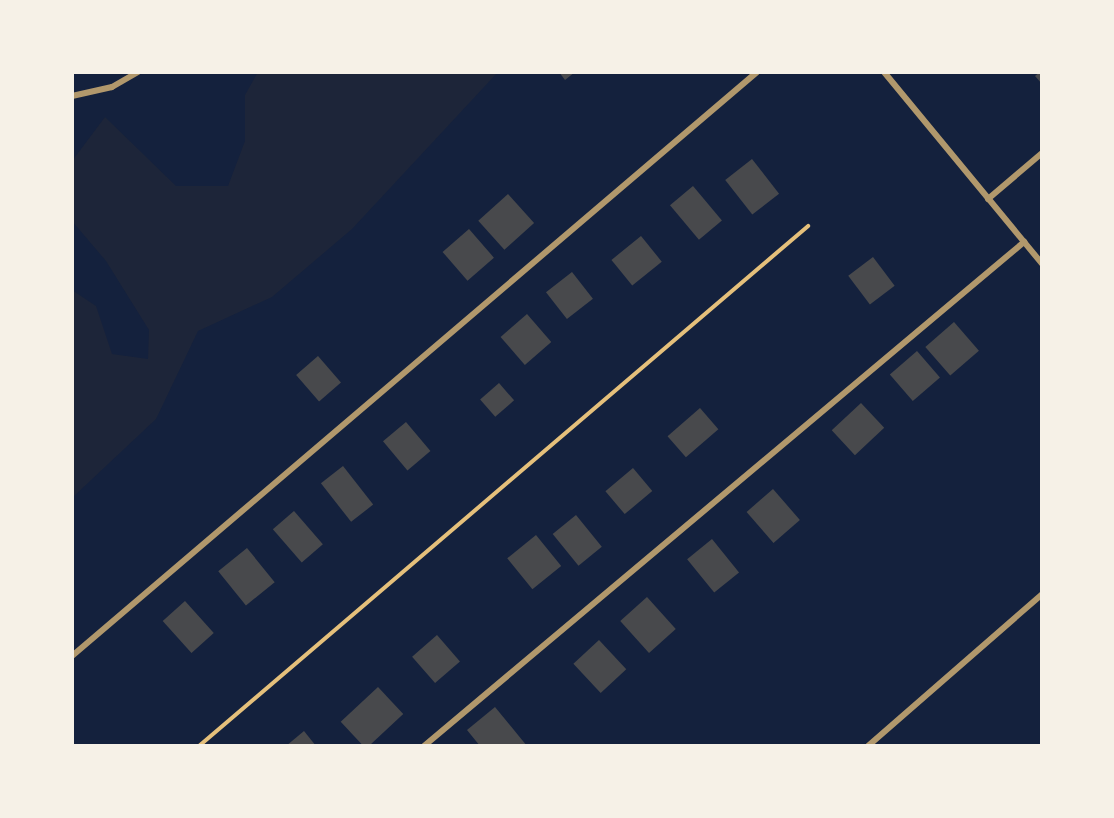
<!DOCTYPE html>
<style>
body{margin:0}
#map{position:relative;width:1114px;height:818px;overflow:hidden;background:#14213d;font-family:Overpass,sans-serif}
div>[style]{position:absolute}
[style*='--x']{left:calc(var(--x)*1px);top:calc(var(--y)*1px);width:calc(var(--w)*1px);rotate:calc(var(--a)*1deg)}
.green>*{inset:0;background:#1d2539}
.building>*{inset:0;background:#48494c;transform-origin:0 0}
.path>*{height:4px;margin:-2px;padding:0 2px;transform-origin:2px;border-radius:2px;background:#e5c07b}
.minor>*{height:6px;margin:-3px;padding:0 3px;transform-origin:3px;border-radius:3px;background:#b1986c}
span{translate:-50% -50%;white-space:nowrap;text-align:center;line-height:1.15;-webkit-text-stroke:4.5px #f6f1e7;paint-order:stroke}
.frame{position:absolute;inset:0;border:74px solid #f6f1e7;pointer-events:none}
</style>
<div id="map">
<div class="green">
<div style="clip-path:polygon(258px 72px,498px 72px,352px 229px,272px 297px,198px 331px,156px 419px,72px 498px,72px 290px,96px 306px,112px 354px,148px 359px,149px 330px,106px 261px,72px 221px,72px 161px,105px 117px,176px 186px,228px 186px,245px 141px,245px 95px)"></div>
</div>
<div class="building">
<div style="clip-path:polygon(559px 72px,575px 72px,565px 80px)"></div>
<div style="clip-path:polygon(1040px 72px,1042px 72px,1042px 84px,1035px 76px)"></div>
<div style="left:752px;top:159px;width:44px;height:34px;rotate:52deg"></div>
<div style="left:693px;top:186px;width:45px;height:30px;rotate:50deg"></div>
<div style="left:508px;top:194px;width:39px;height:40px;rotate:48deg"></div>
<div style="left:469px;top:229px;width:38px;height:35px;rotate:49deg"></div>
<div style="left:641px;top:236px;width:33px;height:38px;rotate:51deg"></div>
<div style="left:873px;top:257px;width:36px;height:31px;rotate:53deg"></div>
<div style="left:572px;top:272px;width:34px;height:33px;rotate:52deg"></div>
<div style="left:527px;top:314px;width:37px;height:35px;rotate:49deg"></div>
<div style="left:954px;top:322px;width:38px;height:38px;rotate:49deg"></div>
<div style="left:917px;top:351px;width:35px;height:36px;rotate:49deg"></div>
<div style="left:318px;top:356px;width:35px;height:29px;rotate:49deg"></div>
<div style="left:499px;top:383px;width:23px;height:25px;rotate:49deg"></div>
<div style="left:861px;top:403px;width:34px;height:40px;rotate:47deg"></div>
<div style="left:700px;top:408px;width:28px;height:43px;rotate:49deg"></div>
<div style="left:406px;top:422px;width:38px;height:30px;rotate:50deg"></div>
<div style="left:343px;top:466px;width:49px;height:28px;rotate:52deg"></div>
<div style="left:633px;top:468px;width:30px;height:36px;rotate:50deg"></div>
<div style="left:773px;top:489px;width:41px;height:35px;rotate:49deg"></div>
<div style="left:294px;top:511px;width:44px;height:28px;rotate:49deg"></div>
<div style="left:576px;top:515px;width:41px;height:30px;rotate:51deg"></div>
<div style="left:536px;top:535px;width:40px;height:37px;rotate:51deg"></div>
<div style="left:712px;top:539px;width:43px;height:32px;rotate:51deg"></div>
<div style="left:247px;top:548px;width:44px;height:37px;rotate:51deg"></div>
<div style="left:647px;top:597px;width:43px;height:36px;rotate:48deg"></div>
<div style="left:185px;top:601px;width:43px;height:30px;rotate:48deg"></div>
<div style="left:437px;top:635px;width:35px;height:33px;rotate:49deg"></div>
<div style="left:599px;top:640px;width:40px;height:35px;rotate:47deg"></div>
<div style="left:378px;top:687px;width:37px;height:51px;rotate:47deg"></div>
<div style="clip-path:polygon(495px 707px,527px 746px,480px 746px,467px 730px)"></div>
<div style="clip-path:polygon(304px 731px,316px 746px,286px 746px)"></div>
</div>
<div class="path">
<div style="--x:199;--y:746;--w:801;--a:-40.49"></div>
</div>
<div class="minor">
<div style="--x:884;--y:72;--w:249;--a:50.5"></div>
<div style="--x:72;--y:96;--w:41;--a:-12.7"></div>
<div style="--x:112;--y:87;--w:30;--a:-30"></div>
<div style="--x:988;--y:199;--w:71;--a:-40.4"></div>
<div style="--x:72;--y:656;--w:900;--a:-40.45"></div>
<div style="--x:424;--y:746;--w:784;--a:-40.03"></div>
<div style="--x:868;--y:746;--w:231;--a:-41.1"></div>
</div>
<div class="frame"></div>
</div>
